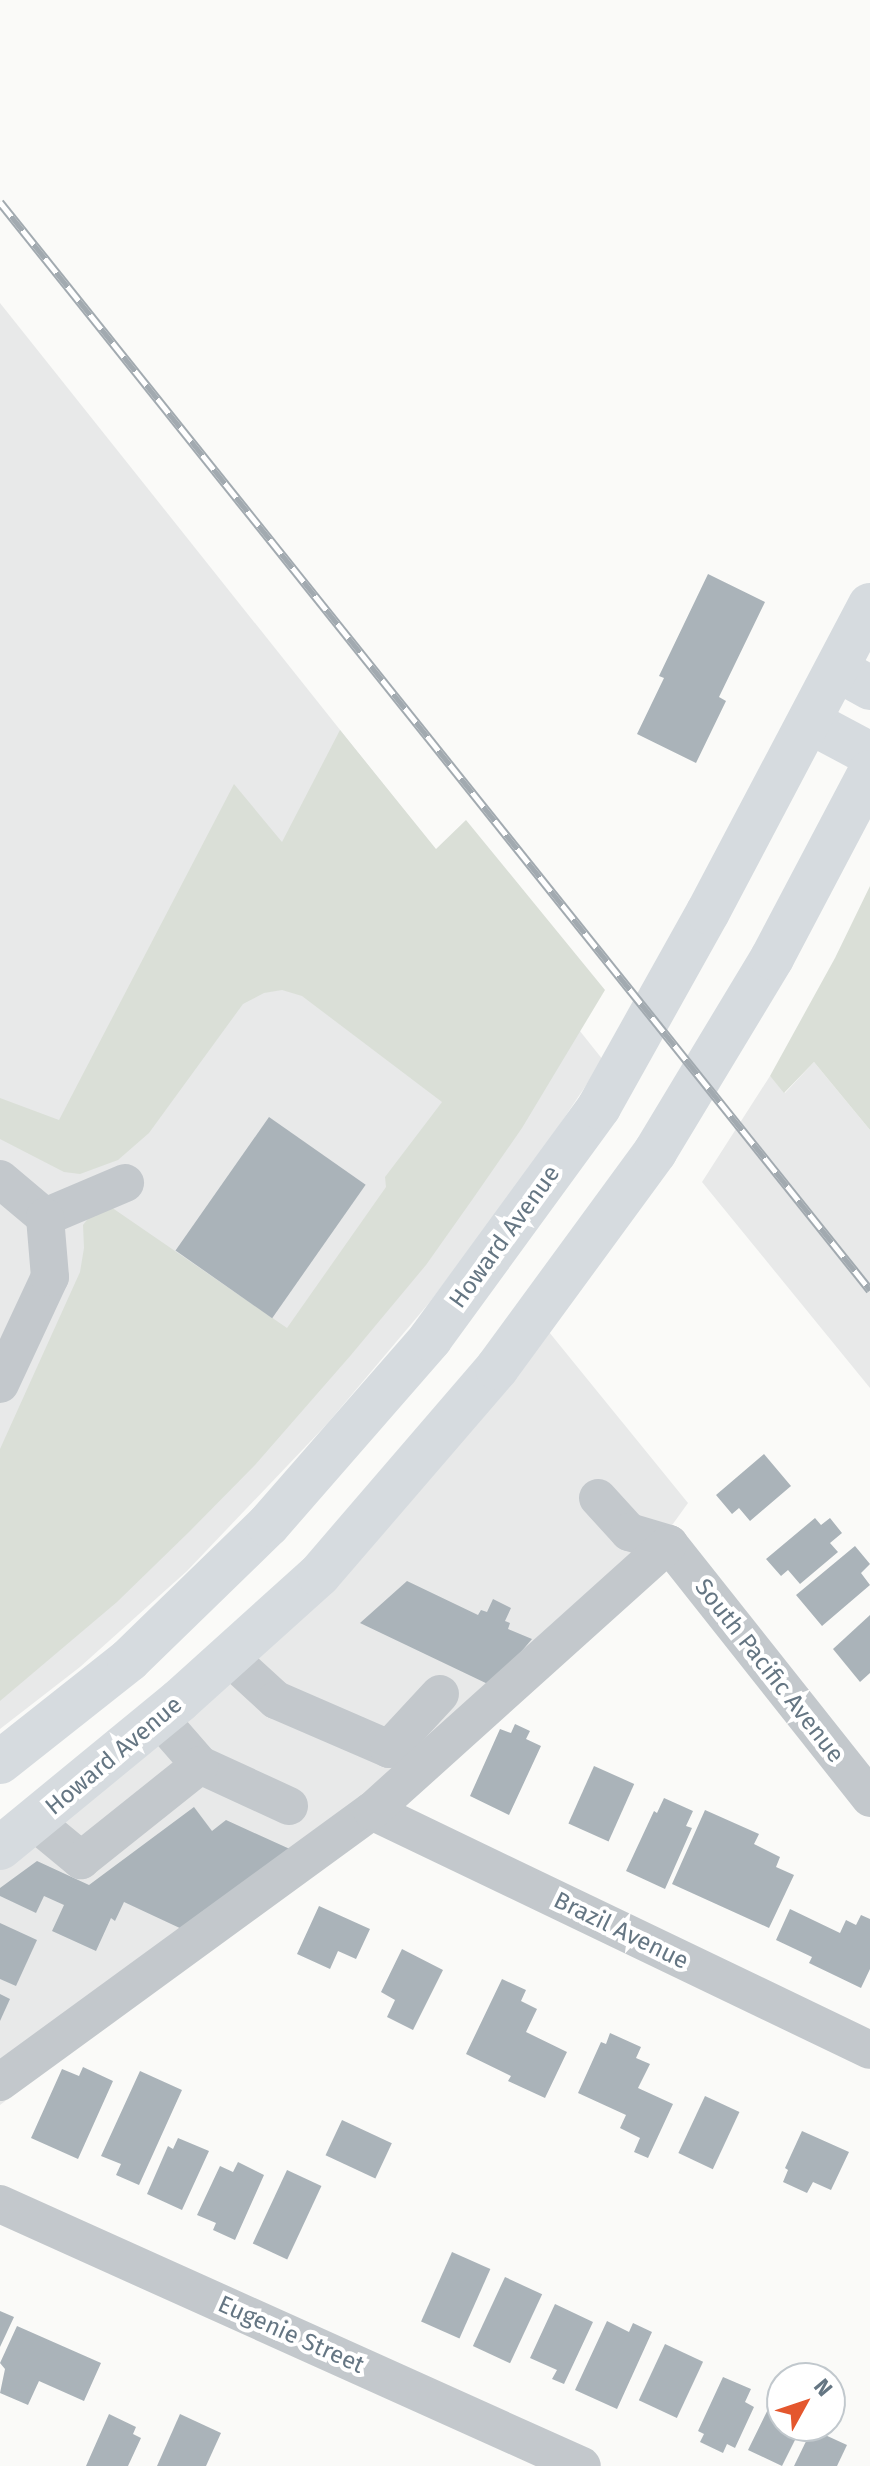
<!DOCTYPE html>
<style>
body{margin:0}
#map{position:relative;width:870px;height:2466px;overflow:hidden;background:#fafaf8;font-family:"Fira Sans",sans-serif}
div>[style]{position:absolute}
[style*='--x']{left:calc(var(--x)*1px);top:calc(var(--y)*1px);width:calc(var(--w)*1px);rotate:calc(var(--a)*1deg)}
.built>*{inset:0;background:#e8e9e9}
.green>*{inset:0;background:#dadfd7}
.building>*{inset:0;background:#aab3b9;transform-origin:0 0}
.minor>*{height:38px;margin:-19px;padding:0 19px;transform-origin:19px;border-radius:19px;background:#c3c8cc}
.major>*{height:44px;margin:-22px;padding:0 22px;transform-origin:22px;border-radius:22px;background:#d6dbdf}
.rail>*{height:9px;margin-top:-4.5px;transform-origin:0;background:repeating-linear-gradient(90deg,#fff 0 18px,#a2aab0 0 36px);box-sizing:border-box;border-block:2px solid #a2aab0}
span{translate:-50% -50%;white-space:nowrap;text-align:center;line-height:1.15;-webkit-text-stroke:8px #fff;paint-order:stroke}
.street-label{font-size:24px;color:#657683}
.north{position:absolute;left:766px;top:2362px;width:80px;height:80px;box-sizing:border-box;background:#fff;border:2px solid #c1c8cd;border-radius:50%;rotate:50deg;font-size:22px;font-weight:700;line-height:32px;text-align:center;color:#657683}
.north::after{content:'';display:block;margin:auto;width:28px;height:36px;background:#e4572e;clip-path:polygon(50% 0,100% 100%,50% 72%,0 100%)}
</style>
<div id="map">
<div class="built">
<div style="clip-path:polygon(0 303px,603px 1060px,532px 1166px,429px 1303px,327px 1424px,187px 1571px,80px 1667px,0 1729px)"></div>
<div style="clip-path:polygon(814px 1062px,870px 1130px,870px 1388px,702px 1182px,770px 1076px,785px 1093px)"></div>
<div style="clip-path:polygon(549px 1332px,688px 1503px,670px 1528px,355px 1833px,0 2105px,0 1863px)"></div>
</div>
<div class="green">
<div style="clip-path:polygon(340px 730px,436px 849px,466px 820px,605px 990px,522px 1128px,472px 1200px,426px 1265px,351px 1355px,255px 1465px,190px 1531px,117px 1602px,0 1701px,0 1449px,80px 1272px,84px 1248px,83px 1225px,90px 1216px,111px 1207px,287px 1328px,386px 1187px,385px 1177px,442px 1102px,302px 996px,282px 990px,264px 993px,243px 1004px,149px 1133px,118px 1160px,80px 1174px,64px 1172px,0 1139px,0 1098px,59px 1120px,234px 784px,282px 842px)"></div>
<div style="clip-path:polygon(870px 886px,870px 1130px,814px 1062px,784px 1093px,770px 1076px,835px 958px)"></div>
</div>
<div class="building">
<div style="clip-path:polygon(708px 574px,765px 602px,719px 697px,726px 701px,696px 763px,637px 734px,664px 678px,659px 676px)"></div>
<div style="left:269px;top:1117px;width:118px;height:163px;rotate:35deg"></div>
<div style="clip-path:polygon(764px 1454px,791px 1486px,750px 1521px,739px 1508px,732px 1514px,716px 1495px)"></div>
<div style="clip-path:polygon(815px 1518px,821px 1525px,830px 1518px,842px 1533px,830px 1543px,838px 1552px,800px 1584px,788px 1570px,781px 1576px,766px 1559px)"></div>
<div style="clip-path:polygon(855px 1546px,870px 1564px,861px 1573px,870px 1585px,822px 1626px,796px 1595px)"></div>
<div style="clip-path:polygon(407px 1581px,478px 1615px,481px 1610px,487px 1612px,493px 1599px,511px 1608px,505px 1621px,510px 1623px,508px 1629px,532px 1639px,492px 1686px,360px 1623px)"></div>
<div style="clip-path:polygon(870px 1615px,870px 1673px,860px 1682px,833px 1649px)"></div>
<div style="clip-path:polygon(515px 1724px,530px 1731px,526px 1739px,541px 1746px,509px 1815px,470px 1796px,500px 1729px,511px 1733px)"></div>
<div style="left:594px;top:1766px;width:44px;height:63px;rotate:24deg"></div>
<div style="clip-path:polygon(664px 1798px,693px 1811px,686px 1826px,692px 1828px,665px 1889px,626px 1871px,654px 1811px,657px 1813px)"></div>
<div style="clip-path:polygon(194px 1807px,212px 1831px,226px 1820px,292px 1850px,184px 1930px,124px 1902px,115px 1921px,111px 1918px,96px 1951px,52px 1931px,64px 1905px,44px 1896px,36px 1913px,0 1896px,0 1888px,37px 1861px,89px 1885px)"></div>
<div style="clip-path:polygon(705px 1810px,759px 1834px,754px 1844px,780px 1857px,776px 1867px,794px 1875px,769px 1928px,672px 1884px)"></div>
<div style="clip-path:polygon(319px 1906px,370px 1929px,356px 1959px,338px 1951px,330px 1969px,297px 1954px)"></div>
<div style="clip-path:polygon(790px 1909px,840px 1933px,846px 1920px,856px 1925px,861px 1915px,870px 1919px,870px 1969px,861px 1988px,809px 1963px,812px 1957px,776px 1940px)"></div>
<div style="clip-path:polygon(0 1923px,37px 1940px,16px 1986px,0 1979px)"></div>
<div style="clip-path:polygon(402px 1949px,443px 1970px,413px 2030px,387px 2017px,395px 2000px,381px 1992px)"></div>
<div style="clip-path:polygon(502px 1979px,526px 1990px,521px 2001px,537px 2009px,526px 2032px,567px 2052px,545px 2098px,508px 2081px,511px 2076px,466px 2054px)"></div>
<div style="clip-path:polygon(0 1994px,10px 1999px,0 2021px)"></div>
<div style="clip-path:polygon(610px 2033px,641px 2047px,636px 2058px,650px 2064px,638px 2088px,673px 2104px,648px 2158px,634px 2152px,640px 2138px,620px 2128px,626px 2115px,578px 2093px,601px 2042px,606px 2044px)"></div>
<div style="clip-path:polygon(83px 2067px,113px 2081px,78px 2159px,31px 2138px,62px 2069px,79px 2076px)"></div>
<div style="clip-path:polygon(140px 2071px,182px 2090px,139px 2185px,116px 2175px,121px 2164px,101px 2156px)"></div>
<div style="left:705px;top:2096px;width:38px;height:63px;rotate:25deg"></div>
<div style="left:342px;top:2120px;width:55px;height:39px;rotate:25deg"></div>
<div style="clip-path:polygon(802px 2131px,849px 2152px,831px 2190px,813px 2182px,807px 2193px,783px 2182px,788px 2170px,785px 2168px)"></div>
<div style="clip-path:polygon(178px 2138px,209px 2151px,182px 2210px,147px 2194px,168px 2146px,173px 2149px)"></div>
<div style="clip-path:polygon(238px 2162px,264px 2175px,235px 2240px,213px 2230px,216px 2223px,197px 2215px,220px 2166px,233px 2172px)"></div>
<div style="left:287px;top:2170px;width:38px;height:81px;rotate:25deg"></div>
<div style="left:452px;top:2252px;width:42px;height:76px;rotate:24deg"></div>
<div style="left:505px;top:2277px;width:41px;height:76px;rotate:25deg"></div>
<div style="clip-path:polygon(555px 2304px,593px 2322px,564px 2384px,552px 2379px,557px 2370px,530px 2358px)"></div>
<div style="clip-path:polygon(0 2311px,14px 2317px,0 2347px)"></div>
<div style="clip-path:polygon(607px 2321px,629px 2332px,633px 2323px,652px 2332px,617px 2409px,575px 2390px)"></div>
<div style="clip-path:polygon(17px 2326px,101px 2363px,84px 2401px,39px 2381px,28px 2405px,0 2393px,5px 2369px,0 2363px)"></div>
<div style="left:665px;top:2344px;width:42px;height:62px;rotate:25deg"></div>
<div style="clip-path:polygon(723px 2377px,751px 2389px,745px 2402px,754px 2407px,735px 2448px,727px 2444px,723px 2453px,700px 2442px,704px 2434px,698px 2431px)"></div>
<div style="clip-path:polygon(779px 2387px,782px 2426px,802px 2426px,782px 2466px,748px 2450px)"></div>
<div style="clip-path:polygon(109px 2414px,136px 2427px,133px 2434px,141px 2438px,128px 2466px,86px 2466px)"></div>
<div style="clip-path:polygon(180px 2414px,221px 2433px,206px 2466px,157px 2466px)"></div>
<div style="clip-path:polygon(812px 2429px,847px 2445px,837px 2466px,794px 2466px)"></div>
</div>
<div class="minor">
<div style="--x:0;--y:1179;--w:59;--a:40.2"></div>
<div style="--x:45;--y:1217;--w:87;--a:-23"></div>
<div style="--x:0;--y:1384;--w:118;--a:-65"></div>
<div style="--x:50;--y:1277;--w:60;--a:-94.8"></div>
<div style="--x:598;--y:1498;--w:46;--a:47.6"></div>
<div style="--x:629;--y:1532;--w:42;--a:16.7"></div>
<div style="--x:669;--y:1544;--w:324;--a:51.6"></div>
<div style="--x:229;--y:1657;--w:64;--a:42.5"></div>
<div style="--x:276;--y:1700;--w:123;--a:23.4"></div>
<div style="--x:389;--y:1749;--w:75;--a:-47.2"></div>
<div style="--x:159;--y:1718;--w:62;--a:48.9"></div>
<div style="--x:200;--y:1765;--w:98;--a:24.7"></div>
<div style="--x:372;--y:1811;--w:552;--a:25.64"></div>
<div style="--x:35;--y:1822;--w:60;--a:39.6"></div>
<div style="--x:81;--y:1860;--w:152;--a:-38.6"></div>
<div style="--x:0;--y:2082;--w:460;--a:-36.1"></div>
<div style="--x:372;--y:1811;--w:399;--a:-42"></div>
<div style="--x:0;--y:2204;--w:638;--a:24.24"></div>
</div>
<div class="major">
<div style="--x:838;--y:670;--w:37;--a:29"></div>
<div style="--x:810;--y:722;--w:68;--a:28.1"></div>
<div style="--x:0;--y:1762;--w:164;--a:-38.3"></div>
<div style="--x:129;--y:1660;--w:194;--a:-44.2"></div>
<div style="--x:268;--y:1525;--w:247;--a:-48.9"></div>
<div style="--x:430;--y:1339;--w:287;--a:-53.9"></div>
<div style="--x:599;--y:1107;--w:223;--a:-60.8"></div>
<div style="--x:708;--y:912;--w:347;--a:-62.2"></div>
<div style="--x:0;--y:1848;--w:232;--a:-39.4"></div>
<div style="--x:179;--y:1701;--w:188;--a:-42"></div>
<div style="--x:319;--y:1575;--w:273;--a:-49.3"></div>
<div style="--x:497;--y:1368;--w:268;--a:-53.8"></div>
<div style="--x:655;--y:1152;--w:227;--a:-58.9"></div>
<div style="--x:772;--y:958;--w:210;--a:-62.2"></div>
</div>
<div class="rail">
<div style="--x:0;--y:202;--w:1393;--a:51.35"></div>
</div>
<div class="street-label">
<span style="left:505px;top:1237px;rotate:-54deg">Howard Avenue</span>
<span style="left:769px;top:1671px;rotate:52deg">South Pacific Avenue</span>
<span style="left:114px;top:1756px;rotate:-40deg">Howard Avenue</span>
<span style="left:621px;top:1931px;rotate:26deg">Brazil Avenue</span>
<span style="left:291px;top:2335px;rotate:24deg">Eugenie Street</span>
</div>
<div class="north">N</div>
</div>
